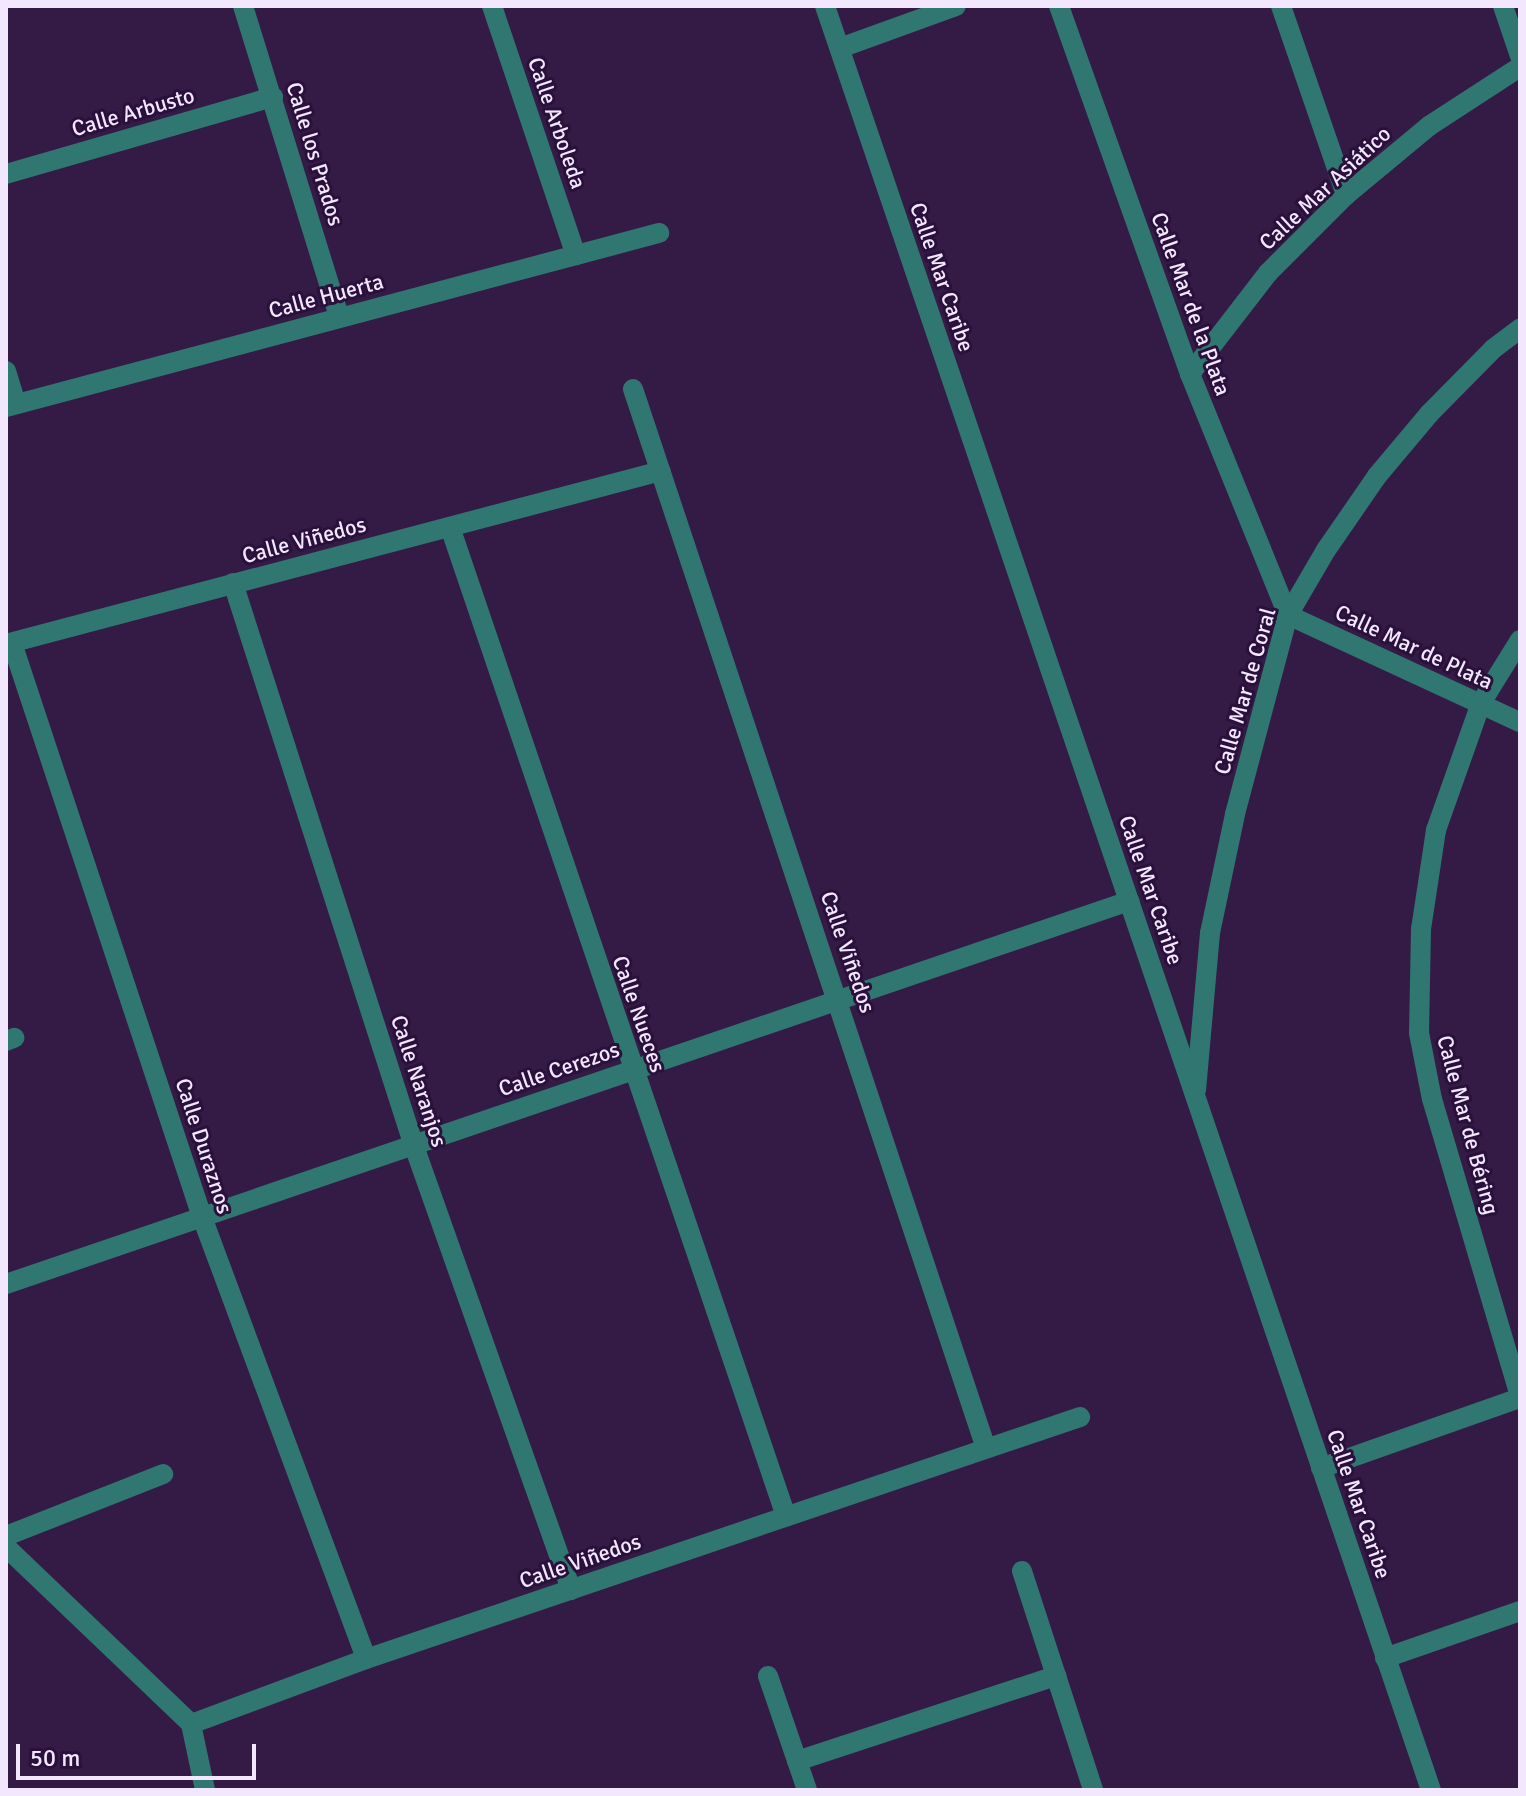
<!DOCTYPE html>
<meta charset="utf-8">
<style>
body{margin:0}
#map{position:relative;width:1526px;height:1796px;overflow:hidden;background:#341b46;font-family:Signika,sans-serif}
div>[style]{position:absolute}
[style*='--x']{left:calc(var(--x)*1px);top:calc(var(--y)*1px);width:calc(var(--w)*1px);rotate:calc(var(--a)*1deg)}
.minor>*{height:20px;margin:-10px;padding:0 10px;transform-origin:10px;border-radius:10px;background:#307671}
span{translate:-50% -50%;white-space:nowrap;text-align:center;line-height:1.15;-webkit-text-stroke:6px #2a113b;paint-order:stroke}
.street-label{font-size:22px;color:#f2e7fd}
.frame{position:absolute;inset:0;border:8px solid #f2e7fd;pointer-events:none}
.scale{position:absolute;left:16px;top:1744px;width:240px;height:36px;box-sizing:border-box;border:4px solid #f2e7fd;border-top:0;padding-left:10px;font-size:24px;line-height:28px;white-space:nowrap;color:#f2e7fd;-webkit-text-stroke:6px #2a113b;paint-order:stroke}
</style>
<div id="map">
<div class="minor">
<div style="--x:243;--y:6;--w:325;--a:72.8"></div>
<div style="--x:492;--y:6;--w:263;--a:71.4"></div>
<div style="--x:825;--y:6;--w:1884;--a:71.24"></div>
<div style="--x:1059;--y:6;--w:391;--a:70.4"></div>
<div style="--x:1190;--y:374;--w:260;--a:67.9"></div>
<div style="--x:1288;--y:615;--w:255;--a:24.8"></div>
<div style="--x:1281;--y:6;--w:200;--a:71"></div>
<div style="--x:1503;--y:6;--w:53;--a:71.2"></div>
<div style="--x:840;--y:48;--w:123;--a:-19.9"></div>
<div style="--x:6;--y:174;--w:278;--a:-16.1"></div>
<div style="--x:6;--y:371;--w:34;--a:73"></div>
<div style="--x:1190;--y:374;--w:128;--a:-52.3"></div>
<div style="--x:1268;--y:273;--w:110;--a:-45"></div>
<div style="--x:1346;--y:195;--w:108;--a:-39.7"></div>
<div style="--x:1429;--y:126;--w:108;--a:-33"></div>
<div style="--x:633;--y:389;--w:1116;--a:71.57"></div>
<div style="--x:6;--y:407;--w:676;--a:-14.92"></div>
<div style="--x:450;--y:527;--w:1045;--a:71.24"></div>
<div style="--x:233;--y:583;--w:591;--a:72.18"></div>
<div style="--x:414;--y:1146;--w:471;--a:70.5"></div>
<div style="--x:1520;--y:640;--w:74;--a:121.8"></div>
<div style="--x:1481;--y:703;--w:135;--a:109.5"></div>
<div style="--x:1436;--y:830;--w:100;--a:98.6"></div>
<div style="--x:1421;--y:929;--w:104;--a:91.1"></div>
<div style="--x:1419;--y:1033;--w:67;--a:78.9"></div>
<div style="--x:1432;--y:1099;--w:310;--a:73.5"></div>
<div style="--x:12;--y:643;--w:605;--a:71.68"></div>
<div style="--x:202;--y:1217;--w:471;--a:69.6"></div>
<div style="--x:6;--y:644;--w:677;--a:-14.8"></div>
<div style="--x:6;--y:1041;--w:9;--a:-21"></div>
<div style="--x:1196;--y:1090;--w:158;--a:-84.9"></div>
<div style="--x:1210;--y:933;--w:122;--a:-78.1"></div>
<div style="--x:1235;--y:814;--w:206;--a:-75.1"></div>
<div style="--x:1288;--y:615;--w:75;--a:-59.7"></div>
<div style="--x:1326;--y:550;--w:90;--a:-55.4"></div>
<div style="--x:1377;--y:476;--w:81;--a:-50"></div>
<div style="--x:1429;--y:414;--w:91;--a:-45.4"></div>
<div style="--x:1493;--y:349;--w:34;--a:-37"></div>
<div style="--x:6;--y:1284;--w:1187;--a:-18.83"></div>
<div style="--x:1321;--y:1468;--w:211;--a:-19.4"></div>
<div style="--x:6;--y:1536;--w:169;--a:-21.5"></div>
<div style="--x:6;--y:1547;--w:256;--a:43.7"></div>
<div style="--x:191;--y:1724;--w:67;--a:78"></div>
<div style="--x:1022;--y:1571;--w:230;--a:72"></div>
<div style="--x:1385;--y:1658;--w:143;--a:-19.2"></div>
<div style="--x:768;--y:1676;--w:120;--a:71.1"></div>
<div style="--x:191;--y:1724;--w:187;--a:-20.4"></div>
<div style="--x:366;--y:1659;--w:754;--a:-18.72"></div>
<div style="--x:797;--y:1761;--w:273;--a:-18.2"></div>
</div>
<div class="street-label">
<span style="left:133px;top:112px;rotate:-16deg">Calle Arbusto</span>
<span style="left:557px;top:123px;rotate:71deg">Calle Arboleda</span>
<span style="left:315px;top:154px;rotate:73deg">Calle los Prados</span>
<span style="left:1325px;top:188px;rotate:-43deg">Calle Mar Asiático</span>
<span style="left:942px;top:277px;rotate:71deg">Calle Mar Caribe</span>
<span style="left:326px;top:296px;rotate:-15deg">Calle Huerta</span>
<span style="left:1191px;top:304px;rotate:70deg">Calle Mar de la Plata</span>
<span style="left:304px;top:540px;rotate:-15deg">Calle Viñedos</span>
<span style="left:1414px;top:647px;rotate:25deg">Calle Mar de Plata</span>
<span style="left:1245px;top:691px;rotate:-74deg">Calle Mar de Coral</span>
<span style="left:1151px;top:890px;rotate:71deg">Calle Mar Caribe</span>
<span style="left:848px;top:952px;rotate:71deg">Calle Viñedos</span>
<span style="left:639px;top:1014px;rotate:71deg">Calle Nueces</span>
<span style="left:559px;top:1069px;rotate:-19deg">Calle Cerezos</span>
<span style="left:419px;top:1081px;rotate:72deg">Calle Naranjos</span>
<span style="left:1468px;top:1125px;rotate:75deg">Calle Mar de Béring</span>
<span style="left:204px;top:1146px;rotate:72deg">Calle Duraznos</span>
<span style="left:1359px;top:1504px;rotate:71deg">Calle Mar Caribe</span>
<span style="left:580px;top:1561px;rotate:-19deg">Calle Viñedos</span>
</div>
<div class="frame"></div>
<div class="scale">50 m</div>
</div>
